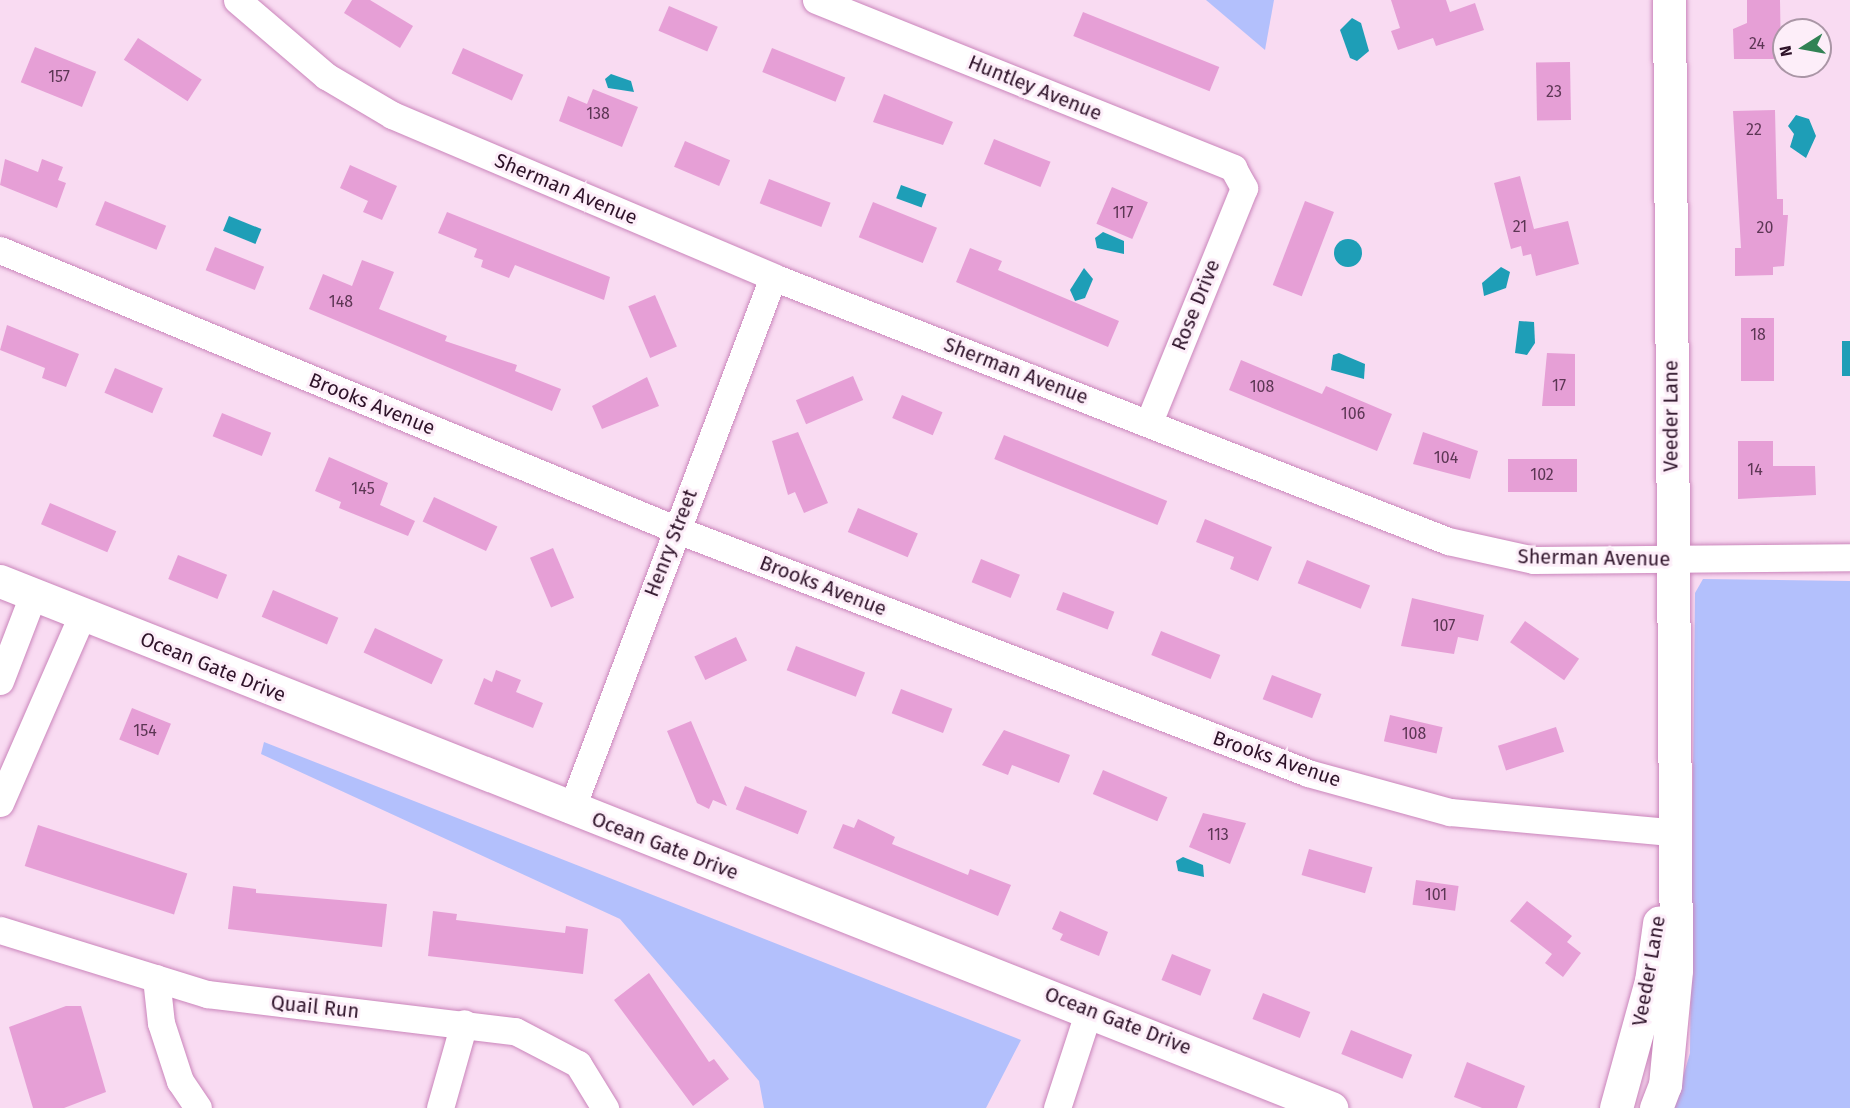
<!DOCTYPE html>
<style>
body{margin:0}
#map{position:relative;width:1850px;height:1108px;overflow:hidden;background:#f9dbf2;font-family:"Fira Sans",sans-serif}
div>[style]{position:absolute}
[style*='--x']{left:calc(var(--x)*1px);top:calc(var(--y)*1px);width:calc(var(--w)*1px);rotate:calc(var(--a)*1deg)}
.green>*{inset:0;background:#b3c0fc}
.water>*{inset:0;background:#1e9eb7;transform-origin:0 0}
.round{border-radius:50%}
.building>*{inset:0;background:#e69fd6;transform-origin:0 0}
.roads{filter:drop-shadow(0 0 2px #ca85bb) drop-shadow(0 0 2px #ca85bb)}
.minor>*{height:27px;margin:-13.5px;padding:0 13.5px;transform-origin:13.5px;border-radius:13.5px;background:#fff}
.tertiary>*{height:33px;margin:-16.5px;padding:0 16.5px;transform-origin:16.5px;border-radius:16.5px;background:#fff}
.secondary>*{height:33px;margin:-16.5px;padding:0 16.5px;transform-origin:16.5px;border-radius:16.5px;background:#fff}
span{translate:-50% -50%;white-space:nowrap;text-align:center;line-height:1.15;-webkit-text-stroke:6px #fdeef9;paint-order:stroke}
.number-label{font-size:16px;color:#5c3654}
.number-label span{-webkit-text-stroke-width:0}
.street-label{font-size:20px;color:#2e1329}
.north{position:absolute;left:1772px;top:18px;width:60px;height:60px;box-sizing:border-box;background:#fdeef9;border:2px solid #aa96a6;border-radius:50%;rotate:259deg;font-size:16px;font-weight:700;line-height:24px;text-align:center;color:#2e1329}
.north::after{content:'';display:block;margin:auto;width:21px;height:27px;background:#318254;clip-path:polygon(50% 0,100% 100%,50% 72%,0 100%)}
</style>
<div id="map">
<div class="green">
<div style="clip-path:polygon(1206px 0,1274px 0,1265px 50px)"></div>
<div style="clip-path:polygon(1703px 579px,1850px 581px,1850px 1108px,1674px 1108px,1690px 1053px,1695px 593px)"></div>
<div style="clip-path:polygon(264px 742px,1021px 1040px,986px 1108px,764px 1108px,759px 1081px,620px 919px,261px 754px)"></div>
</div>
<div class="water">
<div style="clip-path:polygon(1352px 18px,1361px 23px,1369px 51px,1357px 61px,1350px 58px,1340px 30px)"></div>
<div style="clip-path:polygon(611px 74px,631px 81px,634px 92px,608px 88px,605px 79px)"></div>
<div style="clip-path:polygon(1796px 115px,1809px 119px,1816px 136px,1806px 158px,1790px 147px,1794px 134px,1788px 126px)"></div>
<div style="left:901px;top:185px;width:27px;height:14px;rotate:20deg"></div>
<div style="left:229px;top:216px;width:35px;height:16px;rotate:22deg"></div>
<div style="clip-path:polygon(1103px 232px,1124px 241px,1124px 254px,1097px 248px,1095px 238px)"></div>
<div class="round" style="left:1334px;top:239px;width:28px;height:28px"></div>
<div style="clip-path:polygon(1501px 267px,1510px 272px,1506px 288px,1484px 296px,1482px 283px)"></div>
<div style="clip-path:polygon(1084px 268px,1093px 279px,1085px 298px,1075px 301px,1070px 290px)"></div>
<div style="clip-path:polygon(1519px 321px,1534px 322px,1535px 343px,1527px 355px,1515px 353px)"></div>
<div style="left:1842px;top:341px;width:8px;height:35px"></div>
<div style="clip-path:polygon(1339px 353px,1365px 364px,1364px 379px,1331px 370px,1333px 355px)"></div>
<div style="clip-path:polygon(1183px 857px,1203px 865px,1204px 877px,1178px 871px,1176px 861px)"></div>
</div>
<div class="building">
<div style="clip-path:polygon(352px 0,370px 0,413px 26px,400px 48px,344px 13px)"></div>
<div style="clip-path:polygon(1391px 0,1446px 0,1450px 12px,1475px 3px,1484px 30px,1436px 46px,1433px 38px,1398px 50px,1391px 31px,1400px 28px)"></div>
<div style="clip-path:polygon(1747px 0,1780px 0,1781px 59px,1734px 59px,1733px 29px,1747px 23px)"></div>
<div style="left:669px;top:6px;width:53px;height:27px;rotate:23deg"></div>
<div style="left:1083px;top:12px;width:147px;height:26px;rotate:22deg"></div>
<div style="left:138px;top:38px;width:76px;height:26px;rotate:33deg"></div>
<div style="left:35px;top:47px;width:66px;height:38px;rotate:22deg"></div>
<div style="left:463px;top:48px;width:66px;height:28px;rotate:24deg"></div>
<div style="left:772px;top:48px;width:79px;height:26px;rotate:22deg"></div>
<div style="left:1570px;top:62px;width:58px;height:34px;rotate:89deg"></div>
<div style="clip-path:polygon(593px 89px,638px 107px,622px 147px,559px 121px,568px 96px,587px 104px)"></div>
<div style="clip-path:polygon(884px 94px,953px 122px,943px 145px,873px 122px)"></div>
<div style="clip-path:polygon(1775px 110px,1777px 199px,1783px 199px,1783px 215px,1788px 215px,1784px 266px,1773px 267px,1773px 275px,1735px 276px,1735px 248px,1741px 248px,1733px 111px)"></div>
<div style="left:994px;top:139px;width:61px;height:27px;rotate:22deg"></div>
<div style="left:685px;top:141px;width:49px;height:28px;rotate:23deg"></div>
<div style="clip-path:polygon(5px 159px,38px 172px,42px 159px,63px 167px,58px 180px,66px 183px,57px 208px,0 185px)"></div>
<div style="clip-path:polygon(350px 165px,397px 186px,382px 220px,363px 212px,368px 201px,340px 188px)"></div>
<div style="clip-path:polygon(1520px 176px,1534px 229px,1568px 221px,1579px 264px,1536px 276px,1531px 254px,1523px 256px,1521px 246px,1511px 249px,1494px 183px)"></div>
<div style="left:769px;top:179px;width:66px;height:26px;rotate:21deg"></div>
<div style="left:1112px;top:187px;width:39px;height:40px;rotate:23deg"></div>
<div style="left:105px;top:201px;width:66px;height:26px;rotate:22deg"></div>
<div style="left:1305px;top:201px;width:31px;height:90px;rotate:21deg"></div>
<div style="left:873px;top:202px;width:69px;height:38px;rotate:22deg"></div>
<div style="clip-path:polygon(447px 212px,610px 277px,604px 300px,515px 265px,509px 278px,481px 267px,483px 260px,474px 257px,477px 249px,438px 233px)"></div>
<div style="left:215px;top:247px;width:53px;height:25px;rotate:22deg"></div>
<div style="clip-path:polygon(970px 248px,1002px 261px,998px 270px,1119px 321px,1108px 347px,956px 282px)"></div>
<div style="clip-path:polygon(362px 260px,394px 272px,379px 309px,447px 336px,445px 341px,517px 365px,515px 371px,561px 389px,552px 411px,309px 309px,323px 274px,352px 286px)"></div>
<div style="left:655px;top:295px;width:56px;height:29px;rotate:67deg"></div>
<div style="left:1741px;top:318px;width:33px;height:63px"></div>
<div style="clip-path:polygon(7px 325px,79px 354px,66px 387px,42px 378px,45px 368px,0 350px)"></div>
<div style="clip-path:polygon(1547px 353px,1575px 354px,1575px 406px,1542px 406px)"></div>
<div style="clip-path:polygon(1241px 360px,1322px 394px,1326px 386px,1392px 414px,1377px 451px,1229px 390px)"></div>
<div style="left:115px;top:368px;width:52px;height:27px;rotate:23deg"></div>
<div style="left:853px;top:376px;width:26px;height:62px;rotate:67deg"></div>
<div style="clip-path:polygon(647px 377px,659px 406px,602px 429px,592px 406px)"></div>
<div style="left:902px;top:395px;width:44px;height:25px;rotate:23deg"></div>
<div style="left:222px;top:413px;width:53px;height:25px;rotate:22deg"></div>
<div style="clip-path:polygon(798px 432px,828px 503px,804px 513px,795px 492px,788px 495px,772px 441px)"></div>
<div style="clip-path:polygon(1423px 432px,1478px 451px,1470px 479px,1413px 464px)"></div>
<div style="left:1004px;top:435px;width:176px;height:26px;rotate:22deg"></div>
<div style="clip-path:polygon(1738px 441px,1773px 441px,1773px 466px,1815px 466px,1816px 495px,1738px 499px)"></div>
<div style="clip-path:polygon(329px 457px,388px 483px,380px 505px,415px 521px,408px 536px,339px 508px,341px 502px,315px 491px)"></div>
<div style="left:1508px;top:459px;width:69px;height:33px"></div>
<div style="left:434px;top:497px;width:70px;height:27px;rotate:25deg"></div>
<div style="left:50px;top:503px;width:72px;height:23px;rotate:23deg"></div>
<div style="left:858px;top:508px;width:65px;height:26px;rotate:23deg"></div>
<div style="clip-path:polygon(1205px 519px,1272px 547px,1258px 581px,1230px 569px,1234px 557px,1196px 542px)"></div>
<div style="left:553px;top:548px;width:54px;height:25px;rotate:67deg"></div>
<div style="left:178px;top:555px;width:53px;height:26px;rotate:22deg"></div>
<div style="left:981px;top:559px;width:42px;height:25px;rotate:22deg"></div>
<div style="left:1307px;top:560px;width:68px;height:25px;rotate:22deg"></div>
<div style="left:273px;top:590px;width:71px;height:29px;rotate:23deg"></div>
<div style="left:1063px;top:592px;width:55px;height:19px;rotate:21deg"></div>
<div style="clip-path:polygon(1412px 598px,1484px 615px,1478px 641px,1458px 637px,1454px 654px,1401px 646px)"></div>
<div style="left:1525px;top:621px;width:66px;height:26px;rotate:35deg"></div>
<div style="left:375px;top:628px;width:75px;height:27px;rotate:25deg"></div>
<div style="left:1161px;top:631px;width:64px;height:26px;rotate:22deg"></div>
<div style="left:736px;top:637px;width:26px;height:46px;rotate:65deg"></div>
<div style="left:796px;top:646px;width:74px;height:26px;rotate:21deg"></div>
<div style="clip-path:polygon(496px 670px,521px 680px,516px 692px,543px 703px,533px 728px,474px 704px,484px 678px,492px 682px)"></div>
<div style="left:1272px;top:675px;width:53px;height:26px;rotate:21deg"></div>
<div style="left:901px;top:689px;width:55px;height:26px;rotate:21deg"></div>
<div style="left:132px;top:708px;width:42px;height:34px;rotate:22deg"></div>
<div style="left:1390px;top:715px;width:54px;height:27px;rotate:13deg"></div>
<div style="clip-path:polygon(691px 721px,727px 806px,713px 800px,709px 809px,697px 803px,667px 731px)"></div>
<div style="left:1556px;top:727px;width:26px;height:61px;rotate:72deg"></div>
<div style="clip-path:polygon(1004px 730px,1070px 755px,1059px 783px,1012px 765px,1008px 775px,982px 765px)"></div>
<div style="left:1103px;top:770px;width:70px;height:26px;rotate:23deg"></div>
<div style="left:745px;top:786px;width:67px;height:25px;rotate:22deg"></div>
<div style="clip-path:polygon(1203px 813px,1246px 823px,1230px 864px,1189px 847px)"></div>
<div style="clip-path:polygon(858px 819px,895px 837px,892px 844px,968px 875px,970px 869px,1011px 885px,998px 916px,833px 848px,843px 824px,854px 828px)"></div>
<div style="left:38px;top:825px;width:157px;height:43px;rotate:18deg"></div>
<div style="left:1309px;top:849px;width:66px;height:27px;rotate:16deg"></div>
<div style="left:1416px;top:880px;width:43px;height:25px;rotate:8deg"></div>
<div style="clip-path:polygon(233px 886px,256px 889px,256px 893px,387px 904px,382px 947px,228px 929px)"></div>
<div style="clip-path:polygon(1527px 901px,1572px 936px,1567px 942px,1581px 953px,1563px 977px,1545px 963px,1552px 954px,1510px 921px)"></div>
<div style="clip-path:polygon(433px 911px,457px 914px,456px 920px,565px 933px,566px 926px,588px 929px,583px 974px,428px 956px)"></div>
<div style="clip-path:polygon(1060px 911px,1108px 932px,1099px 956px,1060px 940px,1063px 934px,1052px 929px)"></div>
<div style="left:1172px;top:954px;width:42px;height:28px;rotate:22deg"></div>
<div style="clip-path:polygon(649px 973px,709px 1062px,714px 1059px,729px 1079px,693px 1106px,614px 1000px)"></div>
<div style="left:1263px;top:993px;width:51px;height:28px;rotate:22deg"></div>
<div style="clip-path:polygon(66px 1006px,81px 1006px,106px 1092px,64px 1108px,33px 1108px,9px 1027px)"></div>
<div style="left:1351px;top:1030px;width:66px;height:26px;rotate:22deg"></div>
<div style="clip-path:polygon(1467px 1062px,1525px 1086px,1517px 1108px,1482px 1108px,1454px 1097px)"></div>
</div>
<div class="roads">
<div class="minor">
<div style="--x:237;--y:0;--w:117;--a:40.5"></div>
<div style="--x:326;--y:76;--w:77;--a:30.6"></div>
<div style="--x:392;--y:115;--w:414;--a:23"></div>
<div style="--x:773;--y:277;--w:725;--a:21.36"></div>
<div style="--x:1448;--y:541;--w:88;--a:12.5"></div>
<div style="--x:1534;--y:560;--w:316;--a:-0.5"></div>
<div style="--x:816;--y:0;--w:450;--a:21.9"></div>
<div style="--x:1233;--y:168;--w:23;--a:61"></div>
<div style="--x:1244;--y:188;--w:253;--a:112.1"></div>
<div style="--x:0;--y:250;--w:730;--a:22.46"></div>
<div style="--x:675;--y:529;--w:678;--a:21.08"></div>
<div style="--x:1308;--y:773;--w:147;--a:15.4"></div>
<div style="--x:1450;--y:812;--w:222;--a:5.2"></div>
<div style="--x:0;--y:681;--w:92;--a:-69"></div>
<div style="--x:0;--y:803;--w:205;--a:-66.4"></div>
<div style="--x:571;--y:810;--w:570;--a:-69.24"></div>
<div style="--x:0;--y:930;--w:217;--a:17.2"></div>
<div style="--x:207;--y:994;--w:310;--a:6.9"></div>
<div style="--x:515;--y:1031;--w:71;--a:27.6"></div>
<div style="--x:578;--y:1064;--w:52;--a:58.5"></div>
<div style="--x:156;--y:978;--w:45;--a:83.7"></div>
<div style="--x:161;--y:1023;--w:61;--a:71.9"></div>
<div style="--x:180;--y:1081;--w:32;--a:56"></div>
<div style="--x:440;--y:1108;--w:88;--a:-74.2"></div>
<div style="--x:1057;--y:1108;--w:103;--a:-71.9"></div>
</div>
<div class="tertiary">
<div style="--x:1616;--y:1108;--w:132;--a:-74.6"></div>
<div style="--x:1651;--y:981;--w:59;--a:-82.1"></div>
<div style="--x:1656;--y:1108;--w:25;--a:-69"></div>
<div style="--x:1665;--y:1085;--w:116;--a:-84.5"></div>
<div style="--x:1676;--y:970;--w:970;--a:-90.41"></div>
</div>
<div class="secondary">
<div style="--x:0;--y:581;--w:1432;--a:21.6"></div>
</div>
</div>
<div class="number-label">
<span style="left:1757px;top:44px">24</span>
<span style="left:59px;top:77px">157</span>
<span style="left:1554px;top:92px">23</span>
<span style="left:598px;top:114px">138</span>
<span style="left:1754px;top:130px">22</span>
<span style="left:1123px;top:213px">117</span>
<span style="left:1520px;top:227px">21</span>
<span style="left:1765px;top:228px">20</span>
<span style="left:341px;top:302px">148</span>
<span style="left:1758px;top:335px">18</span>
<span style="left:1559px;top:386px">17</span>
<span style="left:1262px;top:387px">108</span>
<span style="left:1353px;top:414px">106</span>
<span style="left:1446px;top:458px">104</span>
<span style="left:1755px;top:470px">14</span>
<span style="left:1542px;top:475px">102</span>
<span style="left:363px;top:489px">145</span>
<span style="left:1444px;top:626px">107</span>
<span style="left:145px;top:731px">154</span>
<span style="left:1414px;top:734px">108</span>
<span style="left:1218px;top:835px">113</span>
<span style="left:1436px;top:895px">101</span>
</div>
<div class="street-label">
<span style="left:1035px;top:88px;rotate:22deg">Huntley Avenue</span>
<span style="left:566px;top:189px;rotate:23deg">Sherman Avenue</span>
<span style="left:1196px;top:305px;rotate:-68deg">Rose Drive</span>
<span style="left:1016px;top:371px;rotate:21deg">Sherman Avenue</span>
<span style="left:372px;top:404px;rotate:22deg">Brooks Avenue</span>
<span style="left:1671px;top:416px;rotate:-90deg">Veeder Lane</span>
<span style="left:671px;top:543px;rotate:-69deg">Henry Street</span>
<span style="left:1594px;top:558px;rotate:1deg">Sherman Avenue</span>
<span style="left:823px;top:586px;rotate:21deg">Brooks Avenue</span>
<span style="left:213px;top:667px;rotate:22deg">Ocean Gate Drive</span>
<span style="left:1277px;top:759px;rotate:19deg">Brooks Avenue</span>
<span style="left:665px;top:846px;rotate:21deg">Ocean Gate Drive</span>
<span style="left:1649px;top:971px;rotate:-80deg">Veeder Lane</span>
<span style="left:315px;top:1007px;rotate:6deg">Quail Run</span>
<span style="left:1118px;top:1021px;rotate:21deg">Ocean Gate Drive</span>
</div>
<div class="north">N</div>
</div>
